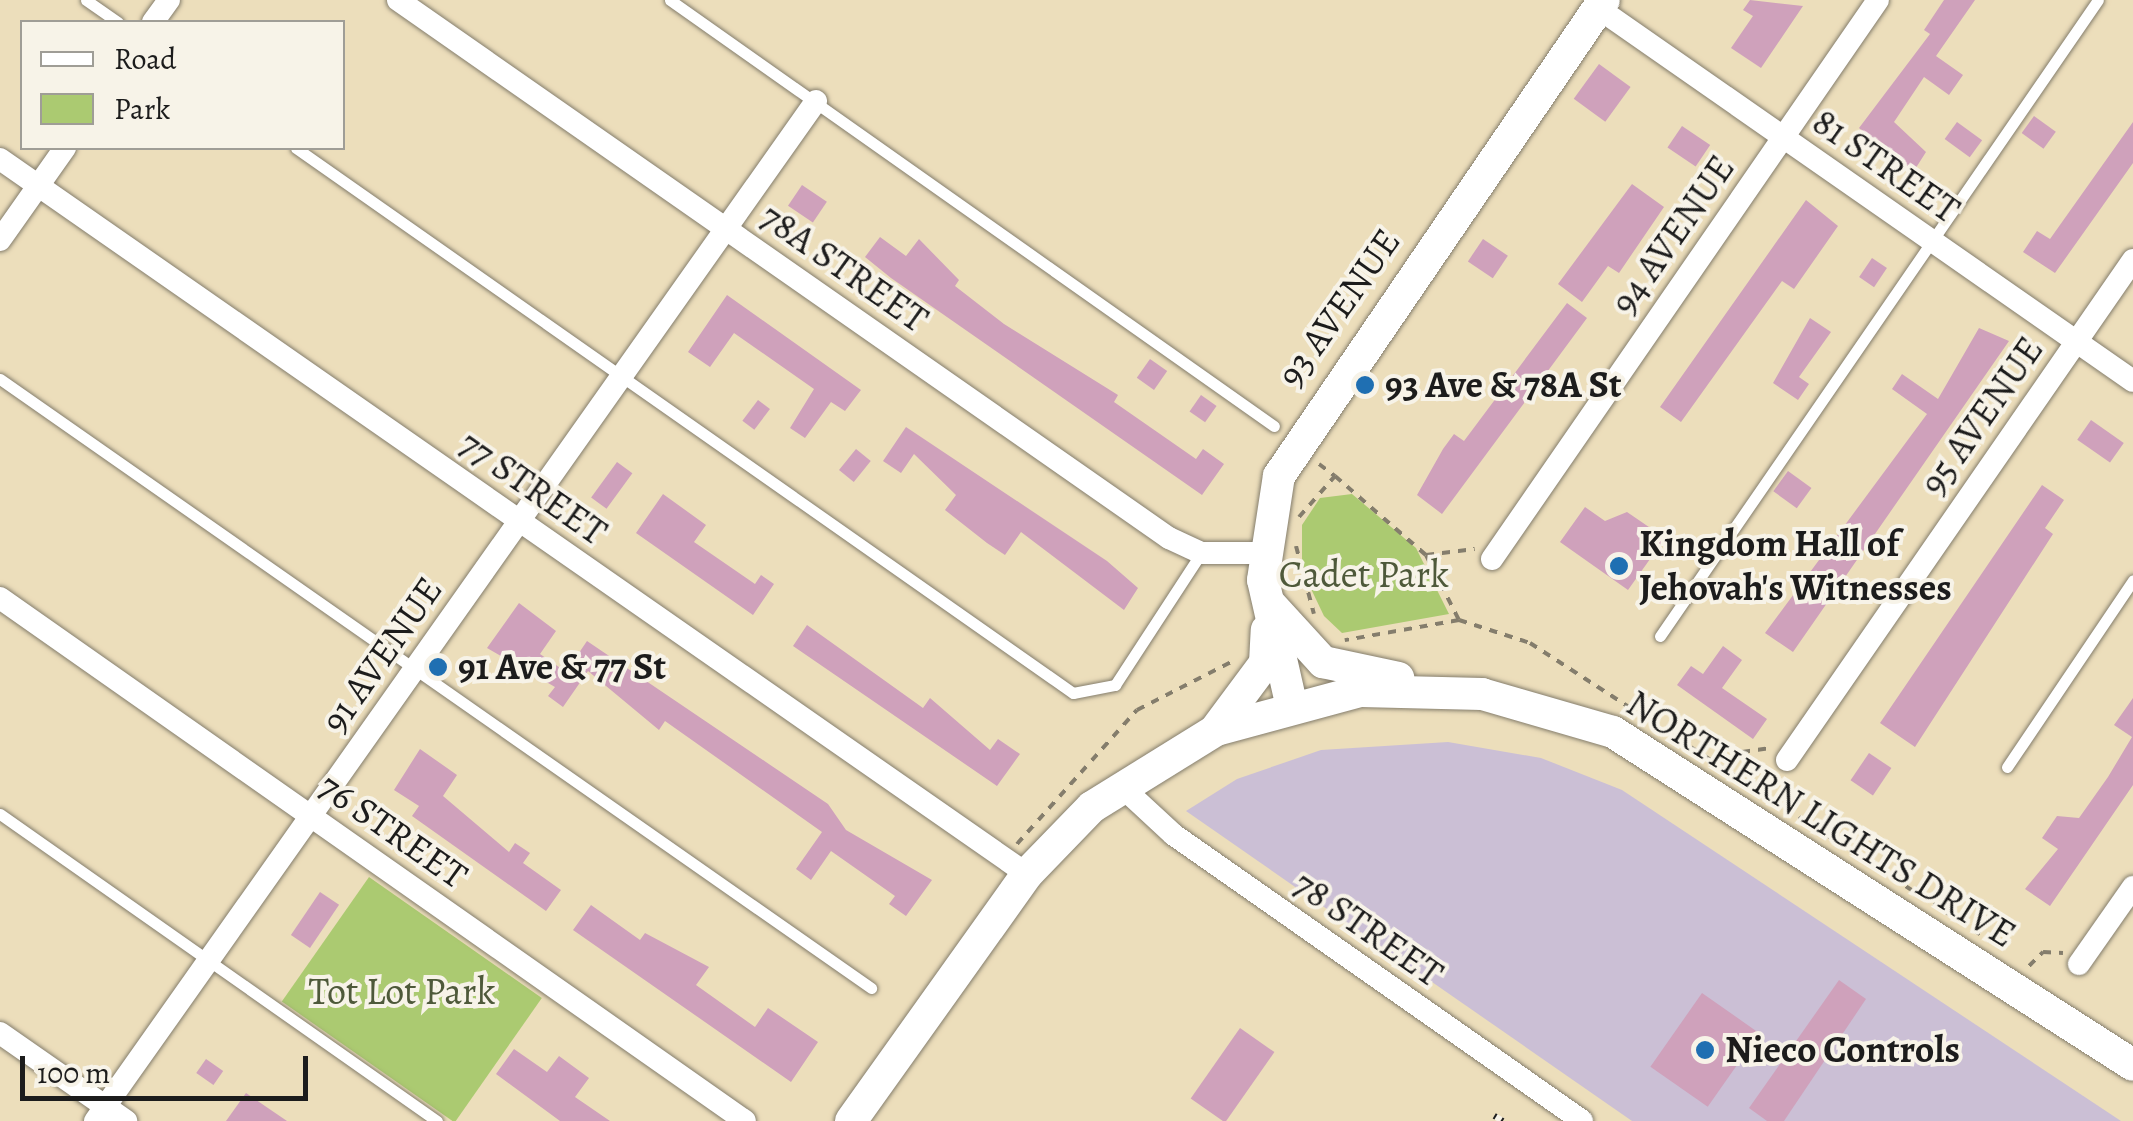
<!DOCTYPE html>
<style>
body{margin:0}
#map{position:relative;width:2133px;height:1121px;overflow:hidden;background:#ecdebb;font-family:Alegreya,serif}
div>[style]{position:absolute}
[style*='--x']{left:calc(var(--x)*1px);top:calc(var(--y)*1px);width:calc(var(--w)*1px);rotate:calc(var(--a)*1deg)}
.industrial>*{inset:0;background:#cbbfd5}
.green>*{inset:0;background:#abca71;transform-origin:0 0}
.building>*{inset:0;background:#cfa1bb;transform-origin:0 0}
.path>*{height:4px;margin-top:-2px;transform-origin:0;background:repeating-linear-gradient(90deg,#847d6c 0 8px,transparent 0 16px)}
.roads{filter:drop-shadow(0 0 2px #847d6c) drop-shadow(0 0 2px #847d6c)}
.service>*{height:11px;margin:-5.5px;padding:0 5.5px;transform-origin:5.5px;border-radius:5.5px;background:#fff}
.minor>*{height:22px;margin:-11px;padding:0 11px;transform-origin:11px;border-radius:11px;background:#fff}
.secondary>*{height:32px;margin:-16px;padding:0 16px;transform-origin:16px;border-radius:16px;background:#fff}
.rail>*{height:10px;margin-top:-5px;transform-origin:0;background:repeating-linear-gradient(90deg,#f7f3e8 0 19px,#1c1c1c 0 38px);box-sizing:border-box;border-block:2px solid #1c1c1c}
.dots>*{width:28px;height:28px;translate:-50% -50%;box-sizing:border-box;border:5px solid #f7f3e8;border-radius:50%}
span{translate:-50% -50%;white-space:nowrap;text-align:center;line-height:1.15;-webkit-text-stroke:8px #f7f3e8;paint-order:stroke}
.street-label{font-size:38px;color:#1c1c1c}
.poi-label{font-size:38px;color:#1c1c1c;font-weight:700}
.left{translate:0 -50%;text-align:left}
.park-label{font-size:38px;color:#4e593a}
.legend{position:absolute;left:20px;top:20px;width:325px;height:130px;box-sizing:border-box;background:#f7f3e8;border:2px solid #9f9d96;margin:0;padding:12px 18px;list-style:none;font-size:30px;color:#1c1c1c}
.legend li{display:flex;align-items:center;gap:20px;height:50px}
.legend b{width:50px;border:2px solid #9f9d96}
.scale{position:absolute;left:20px;top:1056px;width:288px;height:45px;box-sizing:border-box;border:5px solid #1c1c1c;border-top:0;padding-left:12px;font-size:30px;line-height:35px;white-space:nowrap;color:#1c1c1c;-webkit-text-stroke:8px #f7f3e8;paint-order:stroke}
</style>
<div id="map">
<div class="industrial">
<div style="clip-path:polygon(1448px 742px,1541px 758px,1622px 790px,2121px 1121px,1632px 1121px,1186px 811px,1237px 779px,1321px 750px)"></div>
</div>
<div class="green">
<div style="clip-path:polygon(1352px 494px,1416px 548px,1449px 614px,1342px 633px,1324px 616px,1302px 570px,1302px 525px,1320px 498px)"></div>
<div style="left:369px;top:877px;width:211px;height:152px;rotate:35deg"></div>
</div>
<div class="building">
<div style="clip-path:polygon(1750px 0,1803px 6px,1761px 68px,1731px 48px,1753px 16px,1743px 10px)"></div>
<div style="clip-path:polygon(1944px 0,1975px 0,1936px 56px,1963px 75px,1949px 95px,1924px 77px,1894px 122px,1926px 152px,1912px 174px,1859px 128px,1930px 34px,1924px 30px)"></div>
<div style="left:1599px;top:64px;width:39px;height:43px;rotate:36deg"></div>
<div style="left:2034px;top:116px;width:27px;height:21px;rotate:36deg"></div>
<div style="left:1957px;top:122px;width:31px;height:21px;rotate:36deg"></div>
<div style="clip-path:polygon(2133px 122px,2133px 163px,2055px 273px,2023px 252px,2037px 231px,2050px 239px)"></div>
<div style="left:1682px;top:126px;width:34px;height:26px;rotate:34deg"></div>
<div style="clip-path:polygon(1632px 184px,1664px 207px,1619px 273px,1608px 266px,1582px 302px,1558px 284px)"></div>
<div style="left:802px;top:185px;width:30px;height:25px;rotate:34deg"></div>
<div style="clip-path:polygon(1806px 200px,1838px 226px,1794px 289px,1782px 281px,1681px 422px,1660px 407px)"></div>
<div style="clip-path:polygon(880px 237px,906px 256px,919px 239px,959px 280px,955px 286px,1004px 324px,1118px 395px,1114px 402px,1196px 459px,1203px 449px,1224px 464px,1202px 495px,891px 278px,865px 257px)"></div>
<div style="left:1483px;top:239px;width:30px;height:27px;rotate:34deg"></div>
<div style="left:1872px;top:258px;width:18px;height:23px;rotate:34deg"></div>
<div style="clip-path:polygon(727px 295px,861px 390px,845px 411px,831px 402px,805px 438px,790px 428px,814px 389px,734px 333px,710px 367px,688px 352px)"></div>
<div style="clip-path:polygon(1567px 303px,1587px 318px,1442px 514px,1417px 495px,1443px 449px,1454px 434px,1464px 441px)"></div>
<div style="clip-path:polygon(1810px 318px,1831px 332px,1799px 377px,1809px 384px,1798px 400px,1773px 383px)"></div>
<div style="clip-path:polygon(1979px 328px,2009px 341px,1793px 652px,1765px 633px,1927px 414px,1892px 389px,1902px 374px,1938px 399px)"></div>
<div style="left:1150px;top:359px;width:21px;height:23px;rotate:35deg"></div>
<div style="left:1201px;top:395px;width:19px;height:20px;rotate:35deg"></div>
<div style="left:758px;top:400px;width:15px;height:26px;rotate:37deg"></div>
<div style="left:2091px;top:420px;width:40px;height:24px;rotate:35deg"></div>
<div style="clip-path:polygon(906px 427px,1107px 561px,1138px 588px,1124px 610px,1021px 532px,1005px 555px,987px 543px,945px 510px,956px 495px,914px 454px,901px 473px,883px 461px)"></div>
<div style="left:856px;top:449px;width:19px;height:27px;rotate:39deg"></div>
<div style="left:617px;top:462px;width:19px;height:44px;rotate:36deg"></div>
<div style="left:1788px;top:471px;width:29px;height:25px;rotate:36deg"></div>
<div style="clip-path:polygon(2042px 485px,2064px 500px,2045px 528px,2053px 534px,1915px 747px,1880px 723px)"></div>
<div style="clip-path:polygon(663px 494px,706px 525px,694px 542px,755px 584px,761px 575px,774px 584px,753px 615px,636px 533px)"></div>
<div style="clip-path:polygon(1585px 507px,1605px 521px,1627px 512px,1665px 538px,1628px 590px,1560px 542px)"></div>
<div style="clip-path:polygon(519px 603px,556px 631px,540px 654px,566px 672px,587px 641px,828px 804px,846px 830px,932px 880px,906px 916px,889px 904px,895px 896px,831px 851px,811px 880px,796px 869px,822px 832px,665px 721px,659px 730px,588px 671px,563px 707px,548px 696px,555px 687px,487px 648px)"></div>
<div style="clip-path:polygon(807px 625px,923px 708px,930px 698px,990px 750px,998px 739px,1020px 754px,997px 786px,793px 646px)"></div>
<div style="clip-path:polygon(1723px 646px,1742px 660px,1722px 688px,1767px 719px,1753px 739px,1677px 685px,1691px 666px,1703px 674px)"></div>
<div style="clip-path:polygon(2133px 698px,2133px 785px,2050px 906px,2025px 889px,2058px 849px,2042px 838px,2057px 816px,2079px 818px,2108px 777px,2132px 737px,2114px 725px)"></div>
<div style="clip-path:polygon(420px 749px,457px 775px,443px 796px,509px 852px,515px 843px,530px 853px,523px 863px,561px 890px,546px 911px,412px 816px,419px 806px,394px 790px)"></div>
<div style="left:1869px;top:753px;width:27px;height:33px;rotate:34deg"></div>
<div style="left:320px;top:892px;width:23px;height:52px;rotate:34deg"></div>
<div style="clip-path:polygon(591px 905px,640px 940px,645px 933px,709px 967px,696px 985px,755px 1027px,768px 1008px,818px 1042px,791px 1082px,573px 930px)"></div>
<div style="clip-path:polygon(1839px 980px,1866px 999px,1784px 1121px,1767px 1121px,1749px 1108px)"></div>
<div style="left:1702px;top:993px;width:70px;height:90px;rotate:35deg"></div>
<div style="left:1240px;top:1028px;width:42px;height:86px;rotate:35deg"></div>
<div style="clip-path:polygon(514px 1049px,547px 1072px,559px 1056px,589px 1078px,575px 1097px,610px 1121px,560px 1121px,496px 1074px)"></div>
<div style="left:206px;top:1059px;width:21px;height:17px;rotate:35deg"></div>
<div style="clip-path:polygon(246px 1093px,287px 1121px,226px 1121px)"></div>
</div>
<div class="path">
<div style="--x:1319;--y:464;--w:20;--a:37"></div>
<div style="--x:1299;--y:517;--w:55;--a:-48.7"></div>
<div style="--x:1335;--y:476;--w:121;--a:41"></div>
<div style="--x:1426;--y:555;--w:73;--a:63.1"></div>
<div style="--x:1459;--y:620;--w:116;--a:170"></div>
<div style="--x:1296;--y:546;--w:70;--a:75.2"></div>
<div style="--x:1426;--y:555;--w:49;--a:-7"></div>
<div style="--x:1459;--y:620;--w:75;--a:17.9"></div>
<div style="--x:1530;--y:643;--w:550;--a:32.91"></div>
<div style="--x:1728;--y:769;--w:22;--a:-51"></div>
<div style="--x:1742;--y:752;--w:27;--a:-8"></div>
<div style="--x:1017;--y:844;--w:180;--a:-48.2"></div>
<div style="--x:1137;--y:710;--w:110;--a:-27"></div>
<div style="--x:2029;--y:966;--w:20;--a:-45"></div>
<div style="--x:2043;--y:952;--w:20;--a:3"></div>
</div>
<div class="roads">
<div class="service">
<div style="--x:86;--y:0;--w:39;--a:35"></div>
<div style="--x:670;--y:0;--w:739;--a:35.2"></div>
<div style="--x:296;--y:148;--w:949;--a:35.05"></div>
<div style="--x:1073;--y:693;--w:43;--a:-10.8"></div>
<div style="--x:1115;--y:685;--w:158;--a:-56.9"></div>
<div style="--x:0;--y:379;--w:1063;--a:34.96"></div>
<div style="--x:1660;--y:636;--w:772;--a:-55.45"></div>
<div style="--x:2007;--y:767;--w:225;--a:-56"></div>
<div style="--x:0;--y:814;--w:534;--a:35.09"></div>
</div>
<div class="minor">
<div style="--x:398;--y:0;--w:940;--a:34.91"></div>
<div style="--x:1169;--y:538;--w:35;--a:25"></div>
<div style="--x:1201;--y:553;--w:61;--a:0"></div>
<div style="--x:1598;--y:8;--w:652;--a:34.88"></div>
<div style="--x:153;--y:22;--w:27;--a:-54"></div>
<div style="--x:0;--y:159;--w:1251;--a:34.85"></div>
<div style="--x:0;--y:240;--w:113;--a:-54.8"></div>
<div style="--x:1492;--y:559;--w:679;--a:-55.37"></div>
<div style="--x:0;--y:598;--w:910;--a:35.07"></div>
<div style="--x:1787;--y:760;--w:608;--a:-55.32"></div>
<div style="--x:1121;--y:786;--w:72;--a:42.8"></div>
<div style="--x:1174;--y:835;--w:498;--a:35"></div>
<div style="--x:2079;--y:964;--w:94;--a:-55"></div>
<div style="--x:0;--y:1033;--w:154;--a:34.9"></div>
<div style="--x:95;--y:1121;--w:1249;--a:-54.74"></div>
</div>
<div class="secondary">
<div style="--x:1270;--y:604;--w:79;--a:47.6"></div>
<div style="--x:1323;--y:662;--w:77;--a:12"></div>
<div style="--x:1291;--y:703;--w:126;--a:-102.8"></div>
<div style="--x:1263;--y:580;--w:105;--a:-81.3"></div>
<div style="--x:1279;--y:476;--w:576;--a:-55.68"></div>
<div style="--x:1216;--y:729;--w:82;--a:-53.4"></div>
<div style="--x:1265;--y:663;--w:33;--a:-87"></div>
<div style="--x:851;--y:1121;--w:303;--a:-54.5"></div>
<div style="--x:1027;--y:874;--w:93;--a:-45.9"></div>
<div style="--x:1092;--y:807;--w:146;--a:-31.8"></div>
<div style="--x:1216;--y:730;--w:150;--a:-15.1"></div>
<div style="--x:1361;--y:691;--w:121;--a:1.4"></div>
<div style="--x:1482;--y:694;--w:136;--a:16.2"></div>
<div style="--x:1613;--y:732;--w:617;--a:32.63"></div>
</div>
</div>
<div class="rail">
<div style="--x:1497;--y:1121;--w:6;--a:-59"></div>
</div>
<div class="dots">
<div style="left:1365px;top:385px;background:#1f6fb2"></div>
<div style="left:1619px;top:566px;background:#1f6fb2"></div>
<div style="left:438px;top:667px;background:#1f6fb2"></div>
<div style="left:1705px;top:1050px;background:#1f6fb2"></div>
</div>
<div class="street-label">
<span style="left:1886px;top:166px;rotate:35deg">81 STREET</span>
<span style="left:1673px;top:235px;rotate:-55deg">94 AVENUE</span>
<span style="left:844px;top:268px;rotate:35deg">78A STREET</span>
<span style="left:1339px;top:308px;rotate:-55deg">93 AVENUE</span>
<span style="left:1982px;top:416px;rotate:-55deg">95 AVENUE</span>
<span style="left:533px;top:488px;rotate:35deg">77 STREET</span>
<span style="left:382px;top:655px;rotate:-55deg">91 AVENUE</span>
<span style="left:1821px;top:819px;rotate:32deg">NORTHERN LIGHTS DRIVE</span>
<span style="left:393px;top:831px;rotate:35deg">76 STREET</span>
<span style="left:1368px;top:929px;rotate:35deg">78 STREET</span>
</div>
<div class="poi-label">
<span class="left" style="left:1385px;top:385px">93 Ave &amp; 78A St</span>
<span class="left" style="left:1639px;top:566px">Kingdom Hall of<br>Jehovah's Witnesses</span>
<span class="left" style="left:458px;top:667px">91 Ave &amp; 77 St</span>
<span class="left" style="left:1725px;top:1050px">Nieco Controls</span>
</div>
<div class="park-label">
<span style="left:1364px;top:575px">Cadet Park</span>
<span style="left:402px;top:992px">Tot Lot Park</span>
</div>
<ul class="legend">
<li><b style="height:12px;background:#fff"></b>Road</li>
<li><b style="height:28px;background:#abca71"></b>Park</li>
</ul>
<div class="scale">100 m</div>
</div>
